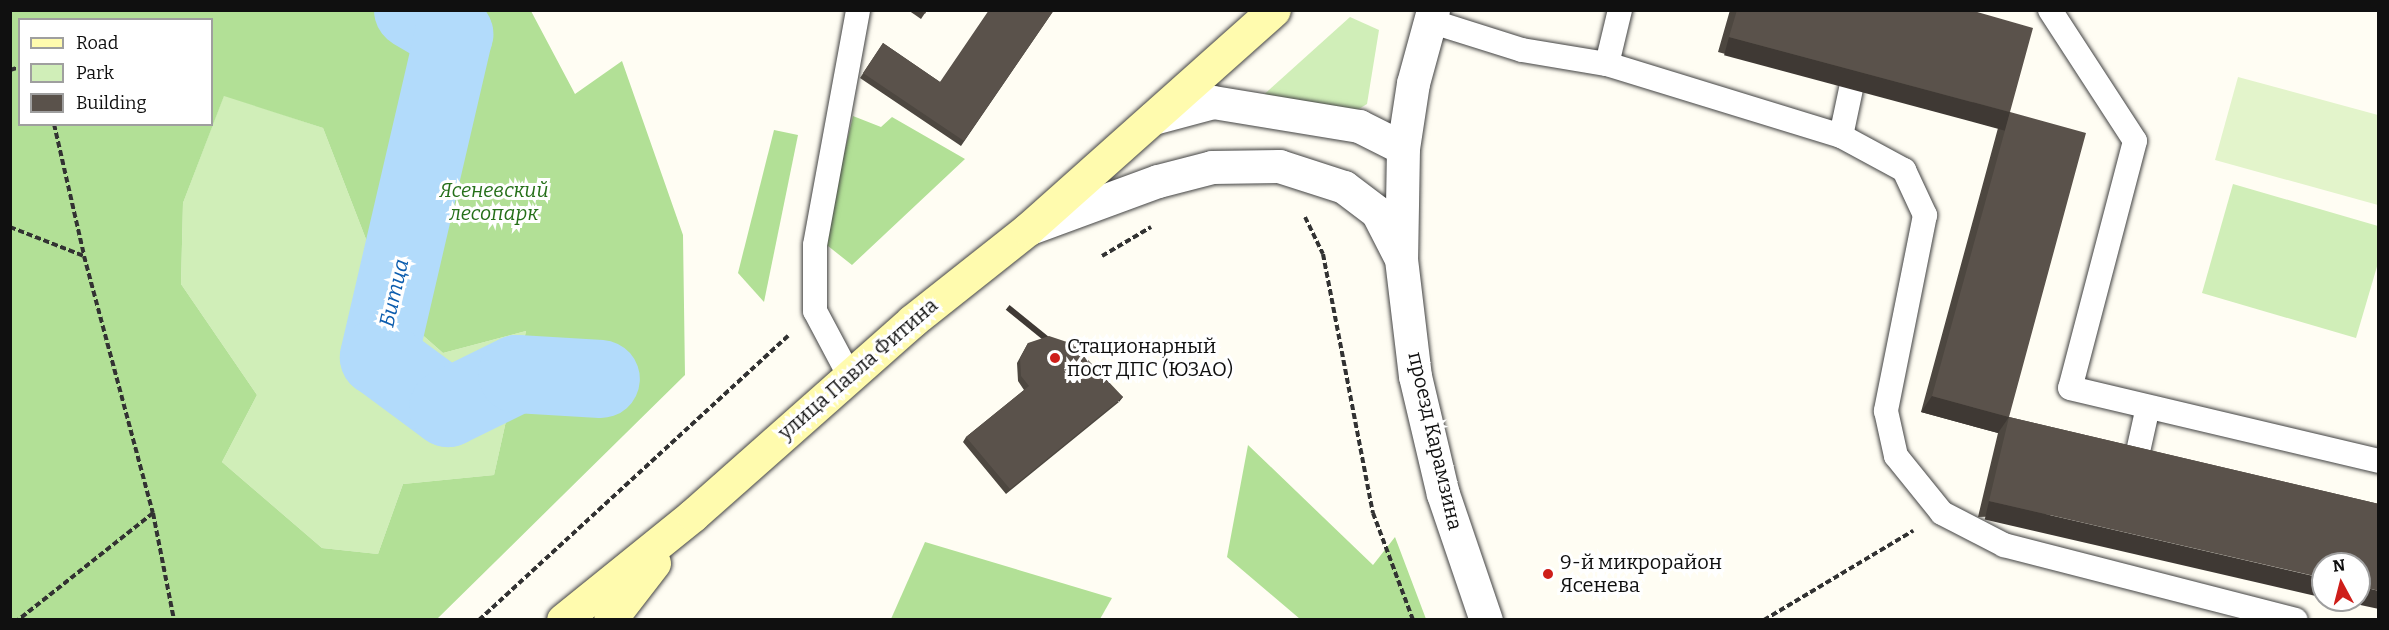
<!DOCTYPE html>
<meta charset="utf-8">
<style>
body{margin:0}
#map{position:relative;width:2389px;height:630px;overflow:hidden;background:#fffdf3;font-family:Bitter,serif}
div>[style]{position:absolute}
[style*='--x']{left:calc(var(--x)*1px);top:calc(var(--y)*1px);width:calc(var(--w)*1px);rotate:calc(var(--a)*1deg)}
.green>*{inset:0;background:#d0eeb8}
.forest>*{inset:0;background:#b2e096}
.pitch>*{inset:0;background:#e3f4cb}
.river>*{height:78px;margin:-39px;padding:0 39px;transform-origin:39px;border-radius:39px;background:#b2dbfb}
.path>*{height:4px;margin-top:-2px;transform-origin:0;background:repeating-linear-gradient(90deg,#323232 0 6px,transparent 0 9px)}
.roads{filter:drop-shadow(0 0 2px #434343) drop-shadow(0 0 2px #434343)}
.service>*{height:24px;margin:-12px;padding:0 12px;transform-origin:12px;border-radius:12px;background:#fff}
.tertiary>*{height:33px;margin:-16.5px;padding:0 16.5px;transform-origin:16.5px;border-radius:16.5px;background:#fff}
.secondary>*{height:33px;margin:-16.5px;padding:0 16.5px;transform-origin:16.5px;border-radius:16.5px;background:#fffbae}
.wall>*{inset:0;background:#4d4740}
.shaded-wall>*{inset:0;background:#3f3934;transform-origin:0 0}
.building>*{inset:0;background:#5a524b}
.dots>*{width:16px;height:16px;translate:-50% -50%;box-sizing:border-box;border:3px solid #fff;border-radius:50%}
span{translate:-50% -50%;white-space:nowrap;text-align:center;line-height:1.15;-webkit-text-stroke:6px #fff;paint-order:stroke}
.park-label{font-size:20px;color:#256f19;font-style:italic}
.poi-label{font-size:20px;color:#101010}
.left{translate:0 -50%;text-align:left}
.street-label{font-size:20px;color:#101010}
.water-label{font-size:21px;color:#0c5dae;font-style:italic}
.frame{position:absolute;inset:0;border:12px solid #101010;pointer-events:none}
.legend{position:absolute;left:18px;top:18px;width:195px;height:108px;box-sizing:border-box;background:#fff;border:2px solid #9f9f9f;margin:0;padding:8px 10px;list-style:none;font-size:18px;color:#101010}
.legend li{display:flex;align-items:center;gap:12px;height:30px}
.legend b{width:30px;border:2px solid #9f9f9f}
.north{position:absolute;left:2311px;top:552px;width:60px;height:60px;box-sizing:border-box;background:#fff;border:2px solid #9f9f9f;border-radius:50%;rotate:353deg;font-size:16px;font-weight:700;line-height:24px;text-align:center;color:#101010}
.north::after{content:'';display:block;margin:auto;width:21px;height:27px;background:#ce1e1a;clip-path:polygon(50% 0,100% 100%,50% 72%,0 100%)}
</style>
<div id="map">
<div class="green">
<div style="clip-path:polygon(1350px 17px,1379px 30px,1367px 104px,1349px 115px,1259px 99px)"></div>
<div style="clip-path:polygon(224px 95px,323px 128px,393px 309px,443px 353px,526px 331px,494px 475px,403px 484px,378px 554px,322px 548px,222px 462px,257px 395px,181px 284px,183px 203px)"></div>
<div style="clip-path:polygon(2233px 184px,2378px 226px,2378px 263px,2356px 338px,2202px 293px)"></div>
</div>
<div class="forest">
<div style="clip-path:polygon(evenodd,10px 11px,531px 11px,575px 94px,622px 61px,683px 235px,685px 375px,437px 619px,11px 619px,10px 11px,20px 20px,212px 20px,212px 124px,20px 124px,20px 20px,10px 11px,224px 96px,323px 128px,393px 309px,443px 353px,526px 331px,494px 475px,403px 484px,378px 554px,322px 548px,222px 462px,257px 395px,181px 284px,183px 203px,224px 96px)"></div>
<div style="clip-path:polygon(853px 116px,881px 127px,892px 117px,965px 159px,852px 265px,823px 242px)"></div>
<div style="clip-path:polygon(774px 130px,798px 135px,764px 302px,738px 273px)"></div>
<div style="clip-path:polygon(1248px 445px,1373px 565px,1395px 537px,1426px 619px,1300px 619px,1227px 557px)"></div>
<div style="clip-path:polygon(925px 542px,1112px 598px,1100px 619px,891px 619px)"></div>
</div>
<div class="pitch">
<div style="clip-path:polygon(2238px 77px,2378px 115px,2378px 205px,2215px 160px)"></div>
</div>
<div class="river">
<div style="--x:413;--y:10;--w:48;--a:30.3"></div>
<div style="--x:454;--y:34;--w:332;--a:103.1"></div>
<div style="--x:379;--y:357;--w:86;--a:36.5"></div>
<div style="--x:448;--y:408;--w:77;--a:-26.2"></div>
<div style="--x:517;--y:374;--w:84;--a:3.4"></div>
</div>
<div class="path">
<div style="--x:10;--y:70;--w:10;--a:-17"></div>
<div style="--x:54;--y:124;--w:134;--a:77.1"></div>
<div style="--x:1305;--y:217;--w:41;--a:64.1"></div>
<div style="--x:1323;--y:254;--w:264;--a:79.1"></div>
<div style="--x:1373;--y:513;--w:114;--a:69.5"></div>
<div style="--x:10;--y:227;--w:79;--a:21.4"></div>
<div style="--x:84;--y:256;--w:266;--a:75"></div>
<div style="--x:153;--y:513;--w:172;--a:141.6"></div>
<div style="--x:1102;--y:256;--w:57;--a:-30.6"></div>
<div style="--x:153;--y:513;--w:109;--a:78.9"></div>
<div style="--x:479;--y:620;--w:420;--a:-42.6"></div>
<div style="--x:1764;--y:620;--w:174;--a:-30.9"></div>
</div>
<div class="roads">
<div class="service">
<div style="--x:2050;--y:10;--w:156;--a:57"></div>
<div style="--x:2135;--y:141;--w:255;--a:104.7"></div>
<div style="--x:2070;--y:388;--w:317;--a:13.3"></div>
<div style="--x:1430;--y:21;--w:96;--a:17.5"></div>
<div style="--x:1522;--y:50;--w:86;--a:9.4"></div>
<div style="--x:1607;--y:64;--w:245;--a:17.1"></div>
<div style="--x:1841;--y:136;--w:72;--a:28.4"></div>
<div style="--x:1904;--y:170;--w:50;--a:65"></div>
<div style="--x:1925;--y:215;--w:200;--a:101.3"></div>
<div style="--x:1886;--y:411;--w:46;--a:77.5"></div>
<div style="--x:1896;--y:456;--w:73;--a:51.1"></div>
<div style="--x:1942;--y:513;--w:70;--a:27.3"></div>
<div style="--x:2004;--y:545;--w:301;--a:14.4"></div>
<div style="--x:1607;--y:64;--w:56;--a:-76.5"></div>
<div style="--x:1841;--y:136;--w:48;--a:-78"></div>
<div style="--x:849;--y:375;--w:72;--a:-118"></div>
<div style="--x:815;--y:311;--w:66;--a:-90"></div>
<div style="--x:815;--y:245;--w:239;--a:-79.6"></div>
<div style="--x:2135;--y:465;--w:59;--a:-77.4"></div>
</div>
<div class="tertiary">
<div style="--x:1433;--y:10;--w:76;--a:105.3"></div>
<div style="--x:1413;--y:83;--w:66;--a:98.7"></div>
<div style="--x:1403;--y:148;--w:111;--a:91"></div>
<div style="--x:1401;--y:259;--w:118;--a:83.2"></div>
<div style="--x:1415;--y:376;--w:121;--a:76.7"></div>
<div style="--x:1443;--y:494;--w:133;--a:71.2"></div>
<div style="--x:1153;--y:118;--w:62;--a:-14.9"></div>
<div style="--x:1213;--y:102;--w:148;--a:9.3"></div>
<div style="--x:1359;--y:126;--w:49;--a:26.6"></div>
<div style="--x:1030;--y:228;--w:136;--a:-20.2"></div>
<div style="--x:1158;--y:181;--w:56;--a:-14.5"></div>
<div style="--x:1212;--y:167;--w:67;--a:-0.9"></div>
<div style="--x:1279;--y:166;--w:68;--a:17.9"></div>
<div style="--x:1344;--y:187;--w:41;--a:37.1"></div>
<div style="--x:1377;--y:212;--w:48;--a:62.9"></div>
</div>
<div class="secondary">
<div style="--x:563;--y:620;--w:167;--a:-38.9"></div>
<div style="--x:693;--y:515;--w:293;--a:-41.5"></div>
<div style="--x:912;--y:321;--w:148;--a:-38.4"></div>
<div style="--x:1028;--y:229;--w:329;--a:-41.7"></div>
<div style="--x:610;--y:620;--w:72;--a:-52.3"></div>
</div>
</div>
<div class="wall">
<div style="clip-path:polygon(908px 10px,927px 10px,921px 19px)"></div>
<div style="clip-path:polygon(1054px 10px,961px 146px,860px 78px,883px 43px,940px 82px)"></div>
<div style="clip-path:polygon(1730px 10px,1970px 10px,2010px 112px,2009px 417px,2379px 504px,1978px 517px,1998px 433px,1921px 412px,1998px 128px,1718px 52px)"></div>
<div style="clip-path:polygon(1028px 343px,1119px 402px,1006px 494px,963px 442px,966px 437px,1024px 390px,1018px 381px,1017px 363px)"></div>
</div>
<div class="shaded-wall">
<div style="left:1729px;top:37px;width:291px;height:19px;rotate:15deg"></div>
<div style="clip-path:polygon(1932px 396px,2009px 417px,1998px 433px,1921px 412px)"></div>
<div style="left:1123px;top:397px;width:6px;height:146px;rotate:129deg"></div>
<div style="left:1989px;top:501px;width:343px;height:19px;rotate:13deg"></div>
<div style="clip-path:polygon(2359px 586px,2379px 591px,2379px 609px,2337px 600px,2359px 600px)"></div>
</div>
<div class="building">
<div style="clip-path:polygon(919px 10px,927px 10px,925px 14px)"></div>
<div style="clip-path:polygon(989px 10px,1054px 10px,964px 141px,863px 73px,883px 43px,940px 82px)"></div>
<div style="clip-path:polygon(1737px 10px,1970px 10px,2033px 28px,2010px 112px,2086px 133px,2009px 417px,1932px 396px,2010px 112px,1729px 37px)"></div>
<div style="clip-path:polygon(1049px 336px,1073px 344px,1123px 397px,1010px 489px,966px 437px,1029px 386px,1021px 376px,1020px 358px,1028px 343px)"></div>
<div style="clip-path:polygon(2009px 417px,2379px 504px,2379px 591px,2359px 586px,2359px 564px,2323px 564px,2323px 578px,1989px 501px)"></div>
</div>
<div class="dots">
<div style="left:1055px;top:358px;background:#ce1e1a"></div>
<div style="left:1548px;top:574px;background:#ce1e1a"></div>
</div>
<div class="park-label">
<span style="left:494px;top:202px">Ясеневский<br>лесопарк</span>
</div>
<div class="poi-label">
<span class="left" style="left:1067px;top:358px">Стационарный<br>пост ДПС (ЮЗАО)</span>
<span class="left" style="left:1560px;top:574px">9-й микрорайон<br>Ясенева</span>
</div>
<div class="street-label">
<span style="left:858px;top:369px;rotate:-41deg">улица Павла Фитина</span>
<span style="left:1435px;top:441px;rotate:77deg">проезд Карамзина</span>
</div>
<div class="water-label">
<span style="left:394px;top:293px;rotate:-77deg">Битца</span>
</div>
<div class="frame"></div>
<ul class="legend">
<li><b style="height:8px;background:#fffbae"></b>Road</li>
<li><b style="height:16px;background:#d0eeb8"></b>Park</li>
<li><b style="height:16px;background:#5a524b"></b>Building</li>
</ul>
<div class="north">N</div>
</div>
